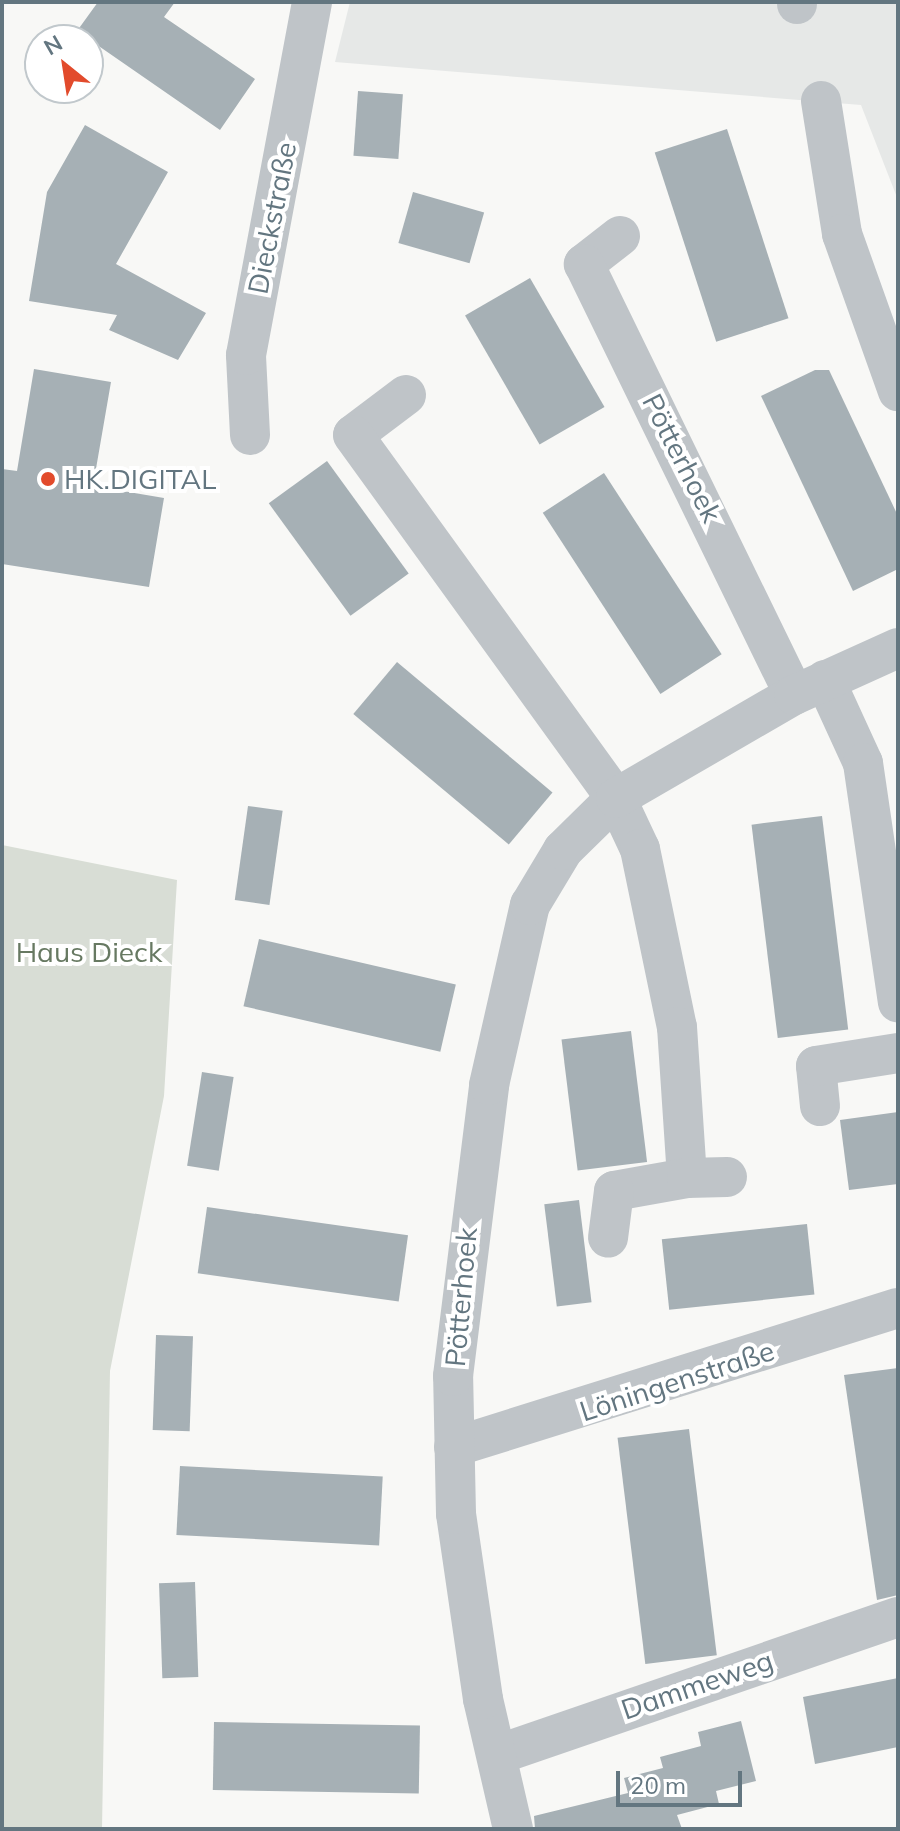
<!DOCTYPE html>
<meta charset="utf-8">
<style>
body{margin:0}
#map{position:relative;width:900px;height:1831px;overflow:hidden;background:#f8f8f6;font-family:Mulish,sans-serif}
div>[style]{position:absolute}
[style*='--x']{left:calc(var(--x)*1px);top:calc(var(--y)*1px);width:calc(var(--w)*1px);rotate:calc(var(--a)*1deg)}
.built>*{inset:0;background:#e6e8e7}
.green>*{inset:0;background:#d8ddd5}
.building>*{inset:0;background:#a6b0b5;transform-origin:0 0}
.street>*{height:40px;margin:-20px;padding:0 20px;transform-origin:20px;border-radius:20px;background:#bfc4c8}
.dots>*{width:22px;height:22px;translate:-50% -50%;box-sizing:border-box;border:4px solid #fff;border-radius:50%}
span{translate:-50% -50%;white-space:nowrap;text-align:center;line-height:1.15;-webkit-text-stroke:8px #fff;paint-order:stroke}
.street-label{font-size:28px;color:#637680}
.poi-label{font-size:28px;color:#637680}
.left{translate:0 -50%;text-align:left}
.park-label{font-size:28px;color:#677962}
.frame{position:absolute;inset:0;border:4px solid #637680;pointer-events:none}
.north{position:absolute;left:24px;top:24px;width:80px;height:80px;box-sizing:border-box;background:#fff;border:2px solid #c1c8cc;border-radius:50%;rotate:330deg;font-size:22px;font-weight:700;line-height:32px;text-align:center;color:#637680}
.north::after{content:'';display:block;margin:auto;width:28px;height:36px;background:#e24b2c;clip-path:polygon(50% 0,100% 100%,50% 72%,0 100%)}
.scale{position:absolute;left:616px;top:1771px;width:126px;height:36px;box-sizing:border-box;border:4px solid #637680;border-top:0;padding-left:10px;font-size:24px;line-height:28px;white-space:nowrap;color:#637680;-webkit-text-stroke:6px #fff;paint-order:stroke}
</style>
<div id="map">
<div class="built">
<div style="clip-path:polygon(350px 2px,898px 2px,898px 200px,861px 105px,335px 62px)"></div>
</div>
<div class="green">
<div style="clip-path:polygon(2px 845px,177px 880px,164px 1096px,110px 1371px,102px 1829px,2px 1829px)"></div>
</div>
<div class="building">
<div style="clip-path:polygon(98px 2px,175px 2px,164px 17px,255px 79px,220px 130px,77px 31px)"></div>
<div style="left:358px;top:91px;width:45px;height:65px;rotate:4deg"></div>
<div style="clip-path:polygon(85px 125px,168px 172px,116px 264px,206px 313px,178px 360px,109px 330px,117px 315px,29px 301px,47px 192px)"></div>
<div style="left:727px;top:129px;width:199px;height:76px;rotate:72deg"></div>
<div style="left:413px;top:192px;width:74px;height:53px;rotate:16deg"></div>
<div style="left:530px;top:278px;width:149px;height:75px;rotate:60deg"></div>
<div style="clip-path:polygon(34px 369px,111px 382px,93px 486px,164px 498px,149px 587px,2px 564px,2px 469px,17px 471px)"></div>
<div style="clip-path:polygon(815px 370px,829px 370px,898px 516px,898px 569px,853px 591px,761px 396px)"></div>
<div style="left:327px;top:461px;width:139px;height:72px;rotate:54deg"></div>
<div style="left:604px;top:473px;width:216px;height:73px;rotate:57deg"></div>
<div style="left:397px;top:662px;width:203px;height:68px;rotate:40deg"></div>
<div style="left:248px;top:806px;width:35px;height:95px;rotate:8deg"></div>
<div style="left:822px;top:816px;width:215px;height:71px;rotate:83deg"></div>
<div style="left:259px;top:939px;width:202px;height:69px;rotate:13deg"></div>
<div style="left:631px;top:1031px;width:132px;height:70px;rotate:83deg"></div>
<div style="left:202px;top:1072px;width:32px;height:95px;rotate:9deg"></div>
<div style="clip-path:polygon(898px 1112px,898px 1184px,849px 1190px,840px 1120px)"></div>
<div style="left:579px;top:1200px;width:103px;height:35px;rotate:83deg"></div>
<div style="left:207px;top:1207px;width:203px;height:67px;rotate:8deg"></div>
<div style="left:807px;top:1224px;width:71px;height:146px;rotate:84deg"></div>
<div style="left:156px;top:1335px;width:37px;height:95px;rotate:2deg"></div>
<div style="clip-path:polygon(898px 1368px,898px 1595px,877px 1600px,844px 1375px)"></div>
<div style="left:689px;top:1429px;width:228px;height:72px;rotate:83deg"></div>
<div style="left:180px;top:1466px;width:203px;height:69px;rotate:3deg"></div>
<div style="left:195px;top:1582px;width:95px;height:36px;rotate:88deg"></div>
<div style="clip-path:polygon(898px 1678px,898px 1747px,815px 1764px,803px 1697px)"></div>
<div style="clip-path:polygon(741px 1721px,756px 1781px,716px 1791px,719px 1804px,677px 1815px,682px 1829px,535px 1829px,534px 1816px,628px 1793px,624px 1778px,663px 1768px,660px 1757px,701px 1746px,698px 1732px)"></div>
<div style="left:214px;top:1722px;width:206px;height:68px;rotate:1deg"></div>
</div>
<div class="street">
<div style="--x:797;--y:4;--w:2;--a:-90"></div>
<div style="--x:821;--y:101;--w:135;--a:81"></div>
<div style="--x:842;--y:234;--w:167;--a:70.4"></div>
<div style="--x:620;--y:236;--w:46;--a:142.1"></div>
<div style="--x:584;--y:264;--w:479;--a:64"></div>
<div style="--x:406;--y:395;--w:66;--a:143"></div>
<div style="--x:353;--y:435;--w:448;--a:54.1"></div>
<div style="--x:616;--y:798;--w:56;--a:64.8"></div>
<div style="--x:640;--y:849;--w:182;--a:78.3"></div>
<div style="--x:677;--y:1027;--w:151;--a:86.2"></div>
<div style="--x:687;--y:1178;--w:74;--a:169.9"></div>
<div style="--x:614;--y:1191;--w:47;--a:97.3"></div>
<div style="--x:250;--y:435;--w:80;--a:-92.9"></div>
<div style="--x:246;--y:355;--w:359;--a:-79.4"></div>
<div style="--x:825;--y:680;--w:91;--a:65.4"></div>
<div style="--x:863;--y:763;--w:242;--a:81.7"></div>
<div style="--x:820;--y:1106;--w:40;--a:-95.7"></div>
<div style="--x:816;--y:1066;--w:83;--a:-9"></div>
<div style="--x:687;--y:1178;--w:40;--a:-1.4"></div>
<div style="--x:454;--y:1447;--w:465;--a:-17.4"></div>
<div style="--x:497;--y:1755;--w:424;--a:-19"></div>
<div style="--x:513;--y:1829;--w:133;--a:-103"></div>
<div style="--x:483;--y:1699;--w:187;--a:-98.3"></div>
<div style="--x:456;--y:1514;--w:138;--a:-91.2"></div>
<div style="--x:453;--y:1376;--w:293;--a:-82.9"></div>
<div style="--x:489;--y:1085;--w:185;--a:-77.2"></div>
<div style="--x:530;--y:905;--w:64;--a:-59"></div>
<div style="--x:563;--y:850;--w:74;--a:-44.5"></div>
<div style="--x:616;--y:798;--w:206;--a:-30.1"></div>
<div style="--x:794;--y:695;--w:114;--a:-24.3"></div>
</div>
<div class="dots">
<div style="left:48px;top:479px;background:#e24b2c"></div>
</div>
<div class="street-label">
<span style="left:272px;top:218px;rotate:-79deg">Dieckstraße</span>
<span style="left:682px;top:458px;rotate:63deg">Pötterhoek</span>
<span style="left:461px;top:1297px;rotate:-85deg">Pötterhoek</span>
<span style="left:677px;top:1381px;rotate:-18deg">Löningenstraße</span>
<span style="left:697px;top:1685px;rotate:-19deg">Dammeweg</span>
</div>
<div class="poi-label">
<span class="left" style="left:64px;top:479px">HK.DIGITAL</span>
</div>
<div class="park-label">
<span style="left:89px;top:952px">Haus Dieck</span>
</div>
<div class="frame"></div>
<div class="north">N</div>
<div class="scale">20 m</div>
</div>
